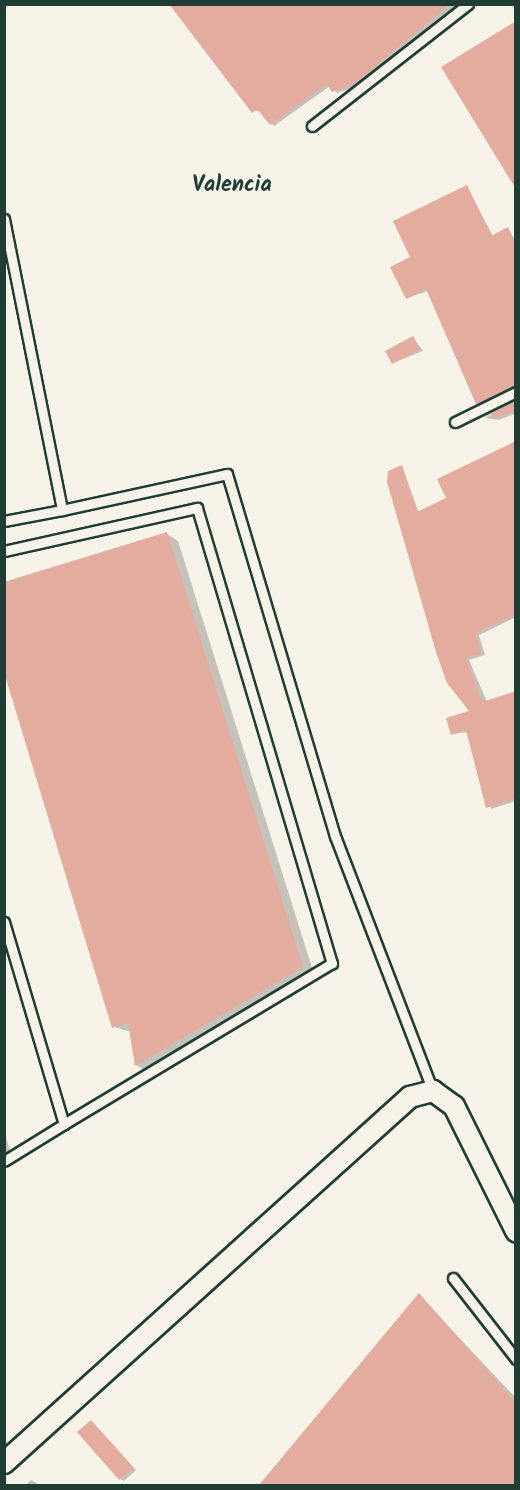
<!DOCTYPE html>
<style>
body{margin:0}
#map{position:relative;width:520px;height:1490px;overflow:hidden;background:#f7f3e8;font-family:Kalam,sans-serif}
div>[style]{position:absolute}
.shadow>*{inset:0;background:#0003}
.building>*{inset:0;background:#e4ac9e}
.roads{filter:drop-shadow(2px 0 #1f3d34) drop-shadow(-2px 0 #1f3d34) drop-shadow(0 2px #1f3d34) drop-shadow(0 -2px #1f3d34)}
.lane>*{height:9px;margin:-4.5px;padding:0 4.5px;transform-origin:4.5px;border-radius:4.5px;background:#f7f3e8}
.street>*{height:20px;margin:-10px;padding:0 10px;transform-origin:10px;border-radius:10px;background:#f7f3e8}
span{translate:-50% -50%;white-space:nowrap;text-align:center;line-height:1.15;-webkit-text-stroke:5px #f7f3e8;paint-order:stroke}
.neighbourhood-label{font-size:22px;color:#1f3d34;font-weight:700}
.frame{position:absolute;inset:0;border:6px solid #1f3d34;pointer-events:none}
</style>
<div id="map">
<div class="shadow">
<div style="clip-path:polygon(171px 4px,458px 4px,358px 86px,337px 93px,330px 86px,274px 126px,260px 111px,253px 111px)"></div>
<div style="clip-path:polygon(467px 187px,493px 236px,508px 229px,516px 241px,516px 388px,480px 405px,428px 291px,407px 298px,412px 258px)"></div>
<div style="clip-path:polygon(413px 337px,423px 351px,393px 363px)"></div>
<div style="clip-path:polygon(516px 402px,516px 413px,499px 420px,485px 418px)"></div>
<div style="clip-path:polygon(516px 443px,516px 617px,479px 635px,485px 655px,469px 660px,516px 769px,516px 801px,491px 809px,468px 732px,453px 734px,471px 712px,402px 467px,419px 513px,448px 499px)"></div>
<div style="clip-path:polygon(167px 534px,178px 541px,314px 974px,147px 1072px,136px 1065px,131px 1032px,114px 1027px)"></div>
<div style="clip-path:polygon(4px 1131px,11px 1153px,4px 1157px)"></div>
<div style="clip-path:polygon(419px 1295px,516px 1398px,516px 1486px,260px 1486px)"></div>
<div style="clip-path:polygon(91px 1422px,136px 1470px,124px 1481px,120px 1479px)"></div>
<div style="clip-path:polygon(31px 1480px,38px 1484px,39px 1486px,25px 1486px)"></div>
</div>
<div class="building">
<div style="clip-path:polygon(169px 4px,450px 4px,354px 84px,332px 92px,327px 84px,270px 125px,257px 109px,252px 113px)"></div>
<div style="clip-path:polygon(516px 21px,516px 189px,441px 67px)"></div>
<div style="clip-path:polygon(467px 185px,491px 236px,508px 227px,516px 244px,516px 385px,476px 404px,426px 289px,406px 299px,390px 267px,410px 257px,393px 221px)"></div>
<div style="clip-path:polygon(413px 336px,420px 349px,392px 364px,385px 351px)"></div>
<div style="clip-path:polygon(516px 400px,516px 409px,494px 419px,492px 414px,482px 418px)"></div>
<div style="clip-path:polygon(516px 441px,516px 614px,476px 633px,482px 654px,466px 658px,482px 702px,516px 691px,516px 798px,486px 808px,466px 730px,451px 735px,446px 718px,469px 711px,447px 683px,436px 652px,387px 482px,388px 471px,402px 465px,417px 512px,446px 498px,437px 479px)"></div>
<div style="clip-path:polygon(167px 532px,303px 967px,135px 1066px,128px 1023px,112px 1028px,4px 672px,4px 582px)"></div>
<div style="clip-path:polygon(419px 1293px,516px 1403px,516px 1485px,259px 1485px)"></div>
<div style="clip-path:polygon(91px 1420px,134px 1468px,119px 1480px,77px 1432px)"></div>
</div>
<div class="roads">
<div class="lane">
<div style="left:312px;top:126px;width:198px;rotate:-38deg"></div>
<div style="left:4px;top:219px;width:297px;rotate:78.7deg"></div>
<div style="left:62px;top:510px;width:169px;rotate:-12.3deg"></div>
<div style="left:227px;top:474px;width:378px;rotate:73.4deg"></div>
<div style="left:335px;top:836px;width:273px;rotate:69deg"></div>
<div style="left:455px;top:422px;width:68px;rotate:-26.2deg"></div>
<div style="left:4px;top:521px;width:59px;rotate:-10.7deg"></div>
<div style="left:4px;top:551px;width:198px;rotate:-12.6deg"></div>
<div style="left:197px;top:508px;width:475px;rotate:73.5deg"></div>
<div style="left:332px;top:963px;width:313px;rotate:149deg"></div>
<div style="left:4px;top:922px;width:211px;rotate:73.5deg"></div>
<div style="left:64px;top:1124px;width:70px;rotate:148.3deg"></div>
<div style="left:453px;top:1278px;width:103px;rotate:52.1deg"></div>
</div>
<div class="street">
<div style="left:4px;top:1463px;width:547px;rotate:-42.03deg"></div>
<div style="left:410px;top:1097px;width:24px;rotate:-15deg"></div>
<div style="left:433px;top:1091px;width:26px;rotate:36deg"></div>
<div style="left:454px;top:1106px;width:140px;rotate:63.6deg"></div>
</div>
</div>
<div class="neighbourhood-label">
<span style="left:232px;top:186px">Valencia</span>
</div>
<div class="frame"></div>
</div>
